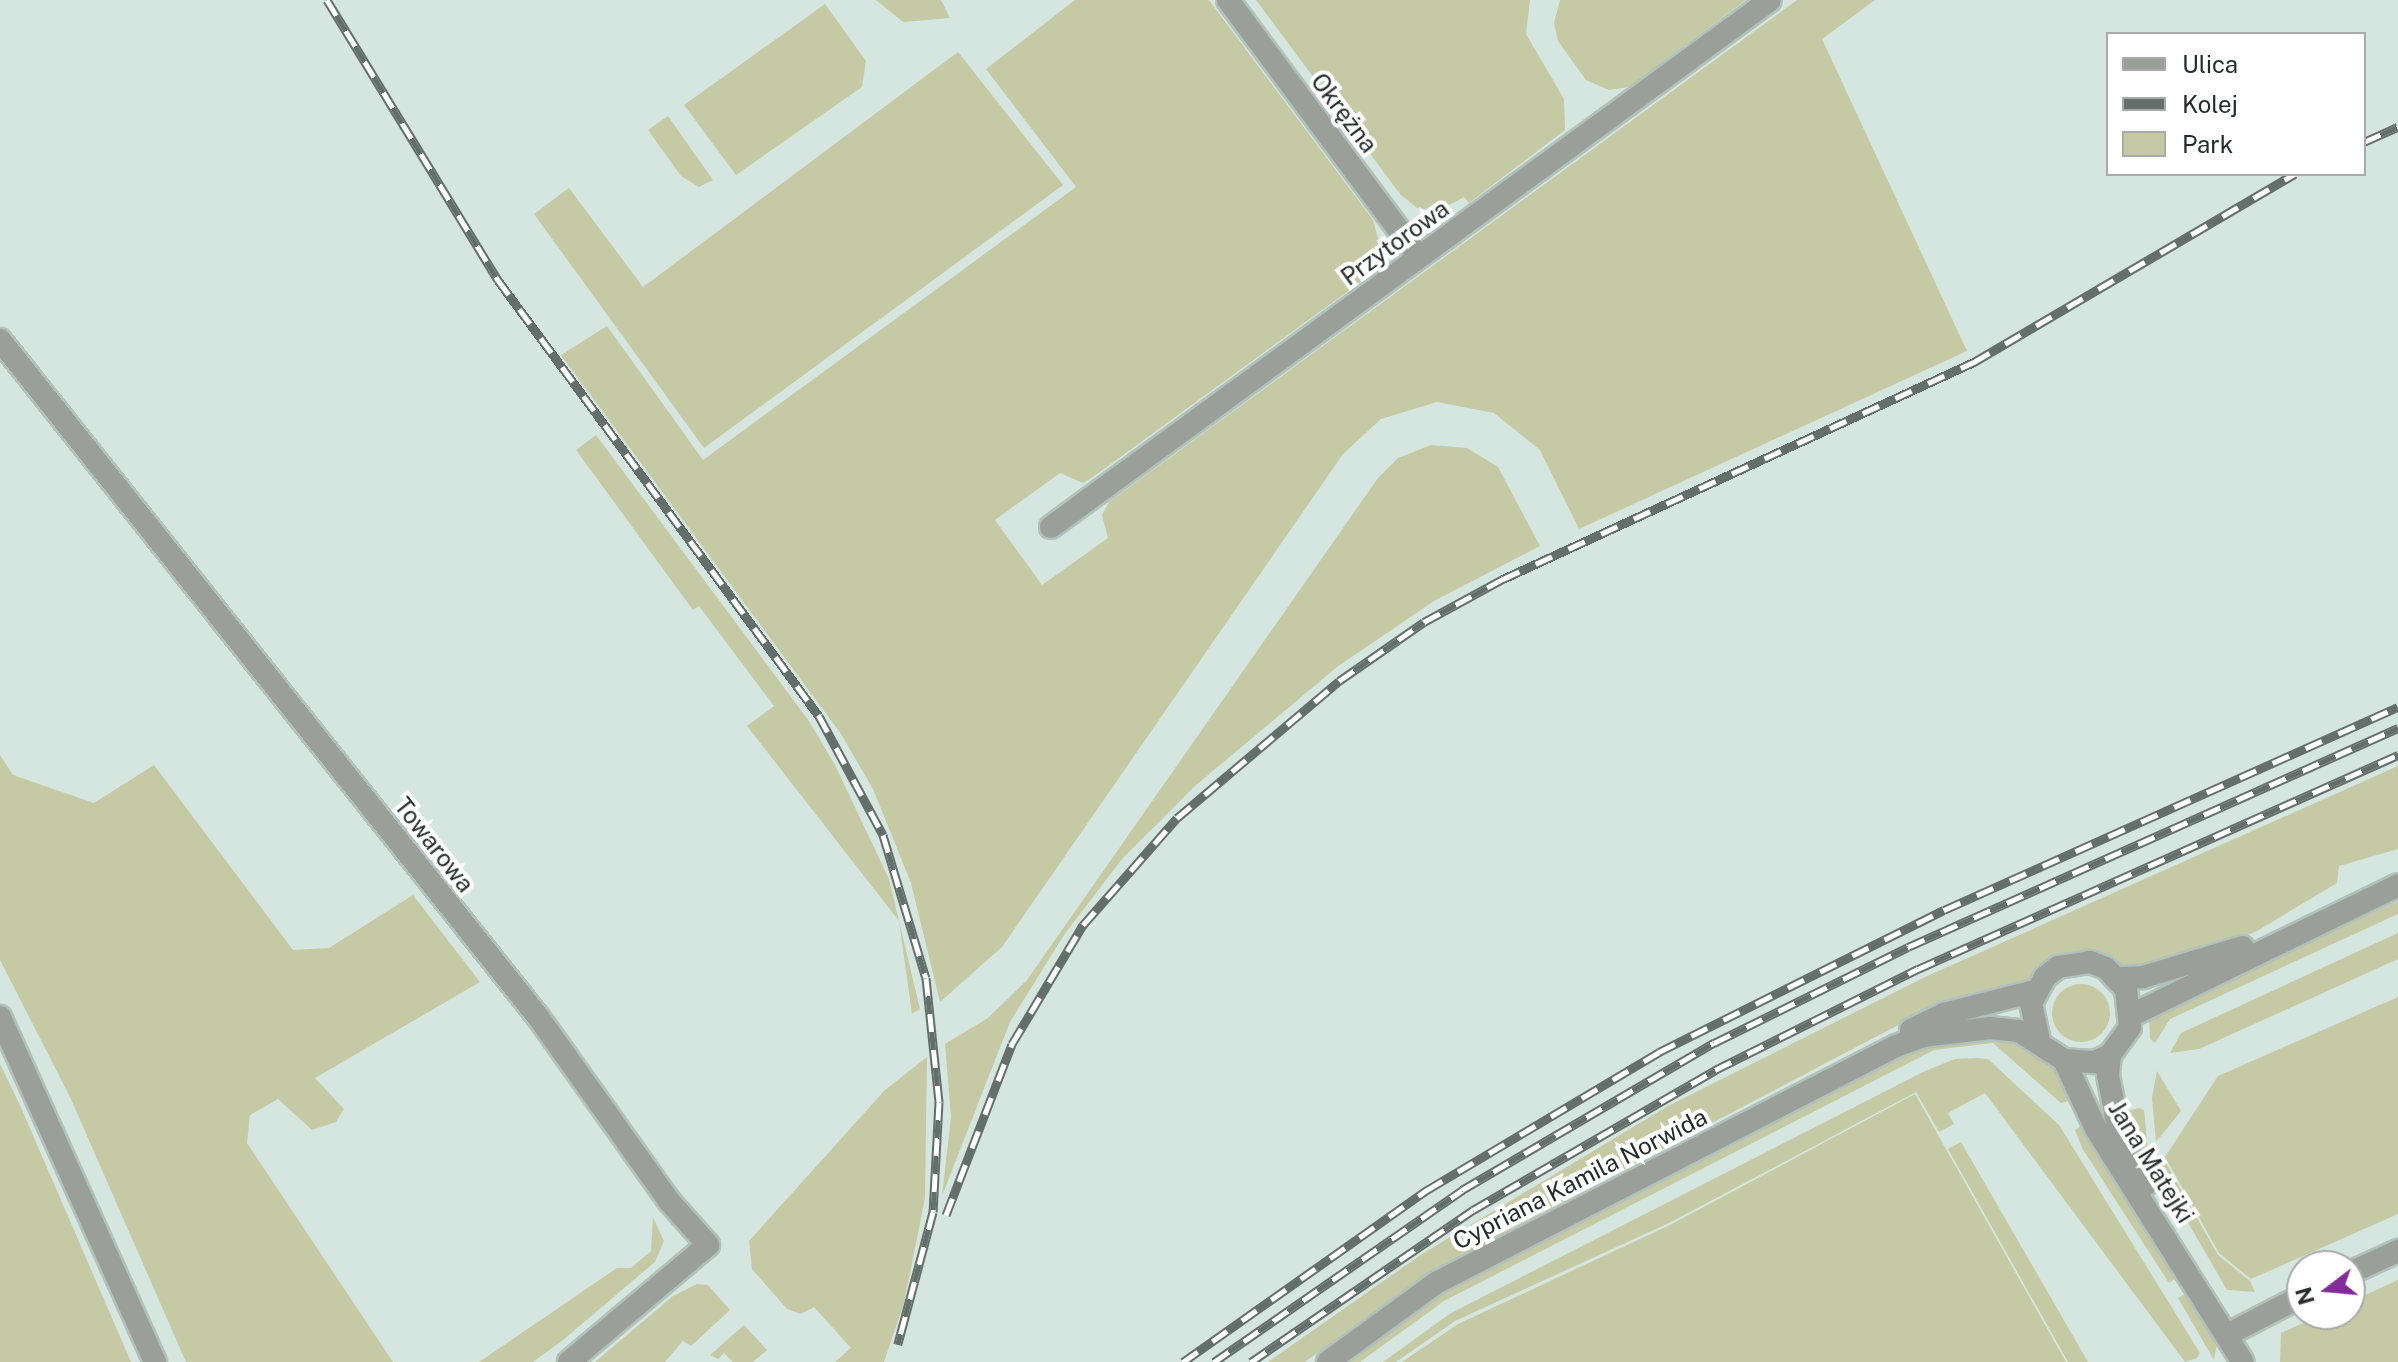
<!DOCTYPE html>
<meta charset="utf-8">
<style>
body{margin:0}
#map{position:relative;width:2398px;height:1362px;overflow:hidden;background:#d4e6df;font-family:"Public Sans",sans-serif}
div>[style]{position:absolute}
.green>*{inset:0;background:#c6caa4}
.round{border-radius:50%}
.roads{filter:drop-shadow(2px 0 #b1c1bb) drop-shadow(-2px 0 #b1c1bb) drop-shadow(0 2px #b1c1bb) drop-shadow(0 -2px #b1c1bb)}
.minor>*{height:22px;margin:-11px;padding:0 11px;transform-origin:11px;border-radius:11px;background:#9b9f9a}
.tertiary>*{height:22px;margin:-11px;padding:0 11px;transform-origin:11px;border-radius:11px;background:#9b9f9a}
.rail>*{height:9px;margin-top:-4.5px;transform-origin:0;background:repeating-linear-gradient(90deg,#fff 0 18px,#646f6c 0 36px);box-sizing:border-box;border-block:2px solid #646f6c}
span{translate:-50% -50%;white-space:nowrap;text-align:center;line-height:1.15;-webkit-text-stroke:8px #fff;paint-order:stroke}
.street-label{font-size:24px;color:#252c2a}
.legend{position:absolute;left:2106px;top:32px;width:260px;height:144px;box-sizing:border-box;background:#fff;border:2px solid #a8abaa;margin:0;padding:10px 14px;list-style:none;font-size:24px;color:#252c2a}
.legend li{display:flex;align-items:center;gap:16px;height:40px}
.legend b{width:40px;border:2px solid #a8abaa}
.north{position:absolute;left:2286px;top:1250px;width:80px;height:80px;box-sizing:border-box;background:#fff;border:2px solid #a8abaa;border-radius:50%;rotate:254deg;font-size:22px;font-weight:700;line-height:32px;text-align:center;color:#252c2a}
.north::after{content:'';display:block;margin:auto;width:28px;height:36px;background:#822b99;clip-path:polygon(50% 0,100% 100%,50% 72%,0 100%)}
</style>
<div id="map">
<div class="green">
<div style="clip-path:polygon(876px 0,941px 0,950px 18px,903px 22px)"></div>
<div style="clip-path:polygon(1075px 0,1209px 0,1373px 220px,1380px 245px,1375px 266px,1362px 281px,1093px 477px,1083px 483px,1060px 473px,995px 520px,1042px 585px,1108px 538px,1102px 515px,1109px 502px,1797px 0,1875px 0,1822px 39px,1967px 351px,1579px 529px,1540px 450px,1494px 413px,1437px 402px,1381px 419px,1343px 454px,1002px 947px,940px 1002px,911px 883px,873px 789px,841px 734px,561px 355px,607px 326px,703px 460px,1076px 187px,986px 69px)"></div>
<div style="clip-path:polygon(1256px 0,1530px 0,1526px 34px,1564px 99px,1565px 130px,1469px 203px,1464px 197px,1438px 211px,1417px 208px,1400px 194px)"></div>
<div style="clip-path:polygon(1560px 0,1746px 0,1629px 87px,1609px 90px,1586px 80px,1558px 41px,1554px 23px)"></div>
<div style="clip-path:polygon(825px 4px,866px 61px,862px 87px,736px 175px,684px 105px)"></div>
<div style="clip-path:polygon(958px 52px,1063px 185px,704px 448px,534px 214px,569px 188px,643px 287px)"></div>
<div style="clip-path:polygon(668px 116px,713px 180px,699px 187px,681px 176px,648px 130px)"></div>
<div style="clip-path:polygon(596px 435px,809px 721px,835px 765px,889px 879px,920px 1009px,912px 1014px,899px 921px,747px 726px,774px 706px,699px 606px,693px 610px,576px 450px)"></div>
<div style="clip-path:polygon(1431px 445px,1467px 448px,1498px 467px,1540px 546px,1434px 601px,1337px 667px,1195px 786px,1122px 859px,1064px 935px,1010px 1022px,942px 1196px,951px 1117px,945px 1044px,988px 1018px,1027px 980px,1378px 478px,1398px 458px)"></div>
<div style="clip-path:polygon(0 755px,13px 775px,94px 803px,154px 765px,293px 950px,329px 948px,413px 895px,480px 982px,315px 1078px,344px 1109px,336px 1122px,312px 1130px,278px 1099px,250px 1115px,247px 1143px,393px 1362px,186px 1362px,70px 1097px,0 960px)"></div>
<div style="clip-path:polygon(2398px 766px,2398px 849px,2339px 866px,2337px 883px,2257px 931px,2220px 947px,2131px 969px,2089px 953px,2057px 957px,2019px 987px,1925px 1011px,1427px 1273px,1305px 1362px,1268px 1362px,1422px 1254px,1668px 1106px,1925px 977px)"></div>
<div style="clip-path:polygon(2398px 901px,2398px 914px,2170px 1019px,2155px 1043px,2150px 1039px,2149px 1018px,2157px 1012px)"></div>
<div style="clip-path:polygon(2398px 933px,2398px 959px,2199px 1049px,2170px 1053px,2181px 1033px)"></div>
<div class="round" style="left:2052px;top:984px;width:58px;height:58px"></div>
<div style="clip-path:polygon(2398px 997px,2398px 1214px,2251px 1279px,2219px 1253px,2165px 1157px,2218px 1076px)"></div>
<div style="clip-path:polygon(2006px 1036px,2030px 1046px,2060px 1073px,2073px 1100px,2061px 1103px,1993px 1043px,1934px 1050px,1444px 1301px,1360px 1362px,1350px 1362px,1442px 1295px,1907px 1055px,1932px 1044px)"></div>
<div style="clip-path:polygon(927px 1057px,925px 1198px,904px 1303px,884px 1362px,835px 1362px,851px 1348px,814px 1307px,801px 1314px,787px 1309px,752px 1269px,749px 1241px,885px 1090px)"></div>
<div style="clip-path:polygon(1976px 1058px,1988px 1059px,2059px 1125px,2200px 1353px,2197px 1358px,2185px 1362px,1985px 1093px,1948px 1113px,1954px 1124px,1939px 1132px,1916px 1092px,1669px 1223px,1455px 1321px,1396px 1362px,1383px 1362px,1451px 1313px,1925px 1071px,1955px 1059px)"></div>
<div style="clip-path:polygon(0 1064px,19px 1103px,131px 1362px,0 1362px)"></div>
<div style="clip-path:polygon(2157px 1071px,2181px 1111px,2156px 1142px,2152px 1098px)"></div>
<div style="clip-path:polygon(1915px 1094px,2066px 1362px,1402px 1362px,1458px 1324px,1670px 1225px)"></div>
<div style="clip-path:polygon(2139px 1108px,2144px 1110px,2150px 1172px,2123px 1112px)"></div>
<div style="clip-path:polygon(2083px 1125px,2178px 1277px,2169px 1283px,2082px 1148px,2075px 1130px)"></div>
<div style="clip-path:polygon(1961px 1142px,2088px 1362px,2068px 1362px,1948px 1149px)"></div>
<div style="clip-path:polygon(2163px 1158px,2218px 1255px,2250px 1281px,2255px 1292px,2227px 1290px,2160px 1174px)"></div>
<div style="clip-path:polygon(653px 1217px,664px 1241px,655px 1262px,563px 1340px,533px 1362px,479px 1362px,617px 1268px,631px 1268px,651px 1251px)"></div>
<div style="clip-path:polygon(2398px 1280px,2398px 1362px,2280px 1362px,2281px 1333px,2323px 1314px,2350px 1314px,2350px 1302px)"></div>
<div style="clip-path:polygon(697px 1284px,708px 1285px,730px 1310px,691px 1346px,683px 1341px,665px 1362px,595px 1362px,673px 1296px)"></div>
<div style="clip-path:polygon(2187px 1293px,2217px 1343px,2214px 1360px,2178px 1298px)"></div>
<div style="clip-path:polygon(744px 1325px,767px 1350px,753px 1362px,733px 1362px,724px 1353px,718px 1359px,710px 1355px)"></div>
</div>
<div class="roads">
<div class="minor">
<div style="left:1228px;top:0;width:320px;rotate:53.4deg"></div>
<div style="left:0;top:340px;width:866px;rotate:51.52deg"></div>
<div style="left:539px;top:1018px;width:224px;rotate:54.6deg"></div>
<div style="left:669px;top:1201px;width:59px;rotate:48.4deg"></div>
<div style="left:708px;top:1245px;width:182px;rotate:139.9deg"></div>
<div style="left:1051px;top:527px;width:891px;rotate:-36.24deg"></div>
<div style="left:2110px;top:1055px;width:20px;rotate:96deg"></div>
<div style="left:2108px;top:1075px;width:48px;rotate:79.2deg"></div>
<div style="left:2117px;top:1122px;width:69px;rotate:65.3deg"></div>
<div style="left:2064px;top:1060px;width:76px;rotate:65.1deg"></div>
<div style="left:2096px;top:1129px;width:275px;rotate:57.8deg"></div>
<div style="left:2350px;top:1273px;width:53px;rotate:-24.6deg"></div>
<div style="left:2227px;top:1335px;width:85px;rotate:-27.5deg"></div>
</div>
<div class="tertiary">
<div style="left:2119px;top:978px;width:24px;rotate:-2deg"></div>
<div style="left:2143px;top:977px;width:104px;rotate:-16.7deg"></div>
<div style="left:2132px;top:1015px;width:296px;rotate:-26deg"></div>
<div style="left:0;top:1017px;width:378px;rotate:65.8deg"></div>
<div style="left:1911px;top:1030px;width:37px;rotate:-26deg"></div>
<div style="left:1944px;top:1014px;width:94px;rotate:-14.2deg"></div>
<div style="left:1328px;top:1362px;width:134px;rotate:-36.2deg"></div>
<div style="left:1436px;top:1283px;width:517px;rotate:-27.26deg"></div>
<div style="left:1896px;top:1046px;width:29px;rotate:-20deg"></div>
<div style="left:1923px;top:1036px;width:67px;rotate:-6.8deg"></div>
<div style="left:1990px;top:1028px;width:29px;rotate:6deg"></div>
<div style="left:2019px;top:1031px;width:54px;rotate:32.8deg"></div>
<div style="left:2064px;top:1060px;width:31px;rotate:4deg"></div>
<div style="left:2095px;top:1062px;width:17px;rotate:-25deg"></div>
<div style="left:2110px;top:1055px;width:34px;rotate:-54deg"></div>
<div style="left:2130px;top:1027px;width:38px;rotate:-96deg"></div>
<div style="left:2126px;top:989px;width:29px;rotate:-134deg"></div>
<div style="left:2106px;top:968px;width:17px;rotate:-159deg"></div>
<div style="left:2090px;top:962px;width:32px;rotate:171deg"></div>
<div style="left:2058px;top:967px;width:16px;rotate:142deg"></div>
<div style="left:2045px;top:977px;width:30px;rotate:118deg"></div>
<div style="left:2031px;top:1003px;width:39px;rotate:78deg"></div>
</div>
</div>
<div class="rail">
<div style="left:327px;top:0;width:328px;rotate:58.6deg"></div>
<div style="left:498px;top:280px;width:541px;rotate:53.64deg"></div>
<div style="left:819px;top:716px;width:135px;rotate:61.7deg"></div>
<div style="left:883px;top:835px;width:149px;rotate:73.3deg"></div>
<div style="left:926px;top:978px;width:125px;rotate:84deg"></div>
<div style="left:939px;top:1102px;width:110px;rotate:93.1deg"></div>
<div style="left:933px;top:1212px;width:137px;rotate:104.9deg"></div>
<div style="left:2364px;top:142px;width:37px;rotate:-24deg"></div>
<div style="left:946px;top:1215px;width:183px;rotate:-68.9deg"></div>
<div style="left:1012px;top:1044px;width:139px;rotate:-59.2deg"></div>
<div style="left:1083px;top:925px;width:142px;rotate:-48.7deg"></div>
<div style="left:1177px;top:818px;width:212px;rotate:-40.2deg"></div>
<div style="left:1339px;top:681px;width:103px;rotate:-34.8deg"></div>
<div style="left:1424px;top:622px;width:90px;rotate:-28.6deg"></div>
<div style="left:1503px;top:579px;width:519px;rotate:-24.74deg"></div>
<div style="left:1974px;top:362px;width:372px;rotate:-30.4deg"></div>
<div style="left:1183px;top:1362px;width:299px;rotate:-35.2deg"></div>
<div style="left:1427px;top:1190px;width:270px;rotate:-30.7deg"></div>
<div style="left:1659px;top:1052px;width:318px;rotate:-26.5deg"></div>
<div style="left:1944px;top:910px;width:497px;rotate:-24.1deg"></div>
<div style="left:1214px;top:1362px;width:302px;rotate:-34.7deg"></div>
<div style="left:1462px;top:1190px;width:292px;rotate:-30.3deg"></div>
<div style="left:1714px;top:1043px;width:216px;rotate:-26.3deg"></div>
<div style="left:1908px;top:947px;width:537px;rotate:-24.08deg"></div>
<div style="left:1251px;top:1362px;width:269px;rotate:-34.4deg"></div>
<div style="left:1473px;top:1210px;width:280px;rotate:-30deg"></div>
<div style="left:1715px;top:1070px;width:227px;rotate:-26.5deg"></div>
<div style="left:1918px;top:969px;width:526px;rotate:-24.03deg"></div>
</div>
<div class="street-label">
<span style="left:1344px;top:113px;rotate:53deg">Okrężna</span>
<span style="left:1395px;top:243px;rotate:-36deg">Przytorowa</span>
<span style="left:434px;top:845px;rotate:52deg">Towarowa</span>
<span style="left:2151px;top:1162px;rotate:58deg">Jana Matejki</span>
<span style="left:1580px;top:1179px;rotate:-27deg">Cypriana Kamila Norwida</span>
</div>
<ul class="legend">
<li><b style="height:10px;background:#9b9f9a"></b>Ulica</li>
<li><b style="height:10px;background:#646f6c"></b>Kolej</li>
<li><b style="height:22px;background:#c6caa4"></b>Park</li>
</ul>
<div class="north">N</div>
</div>
